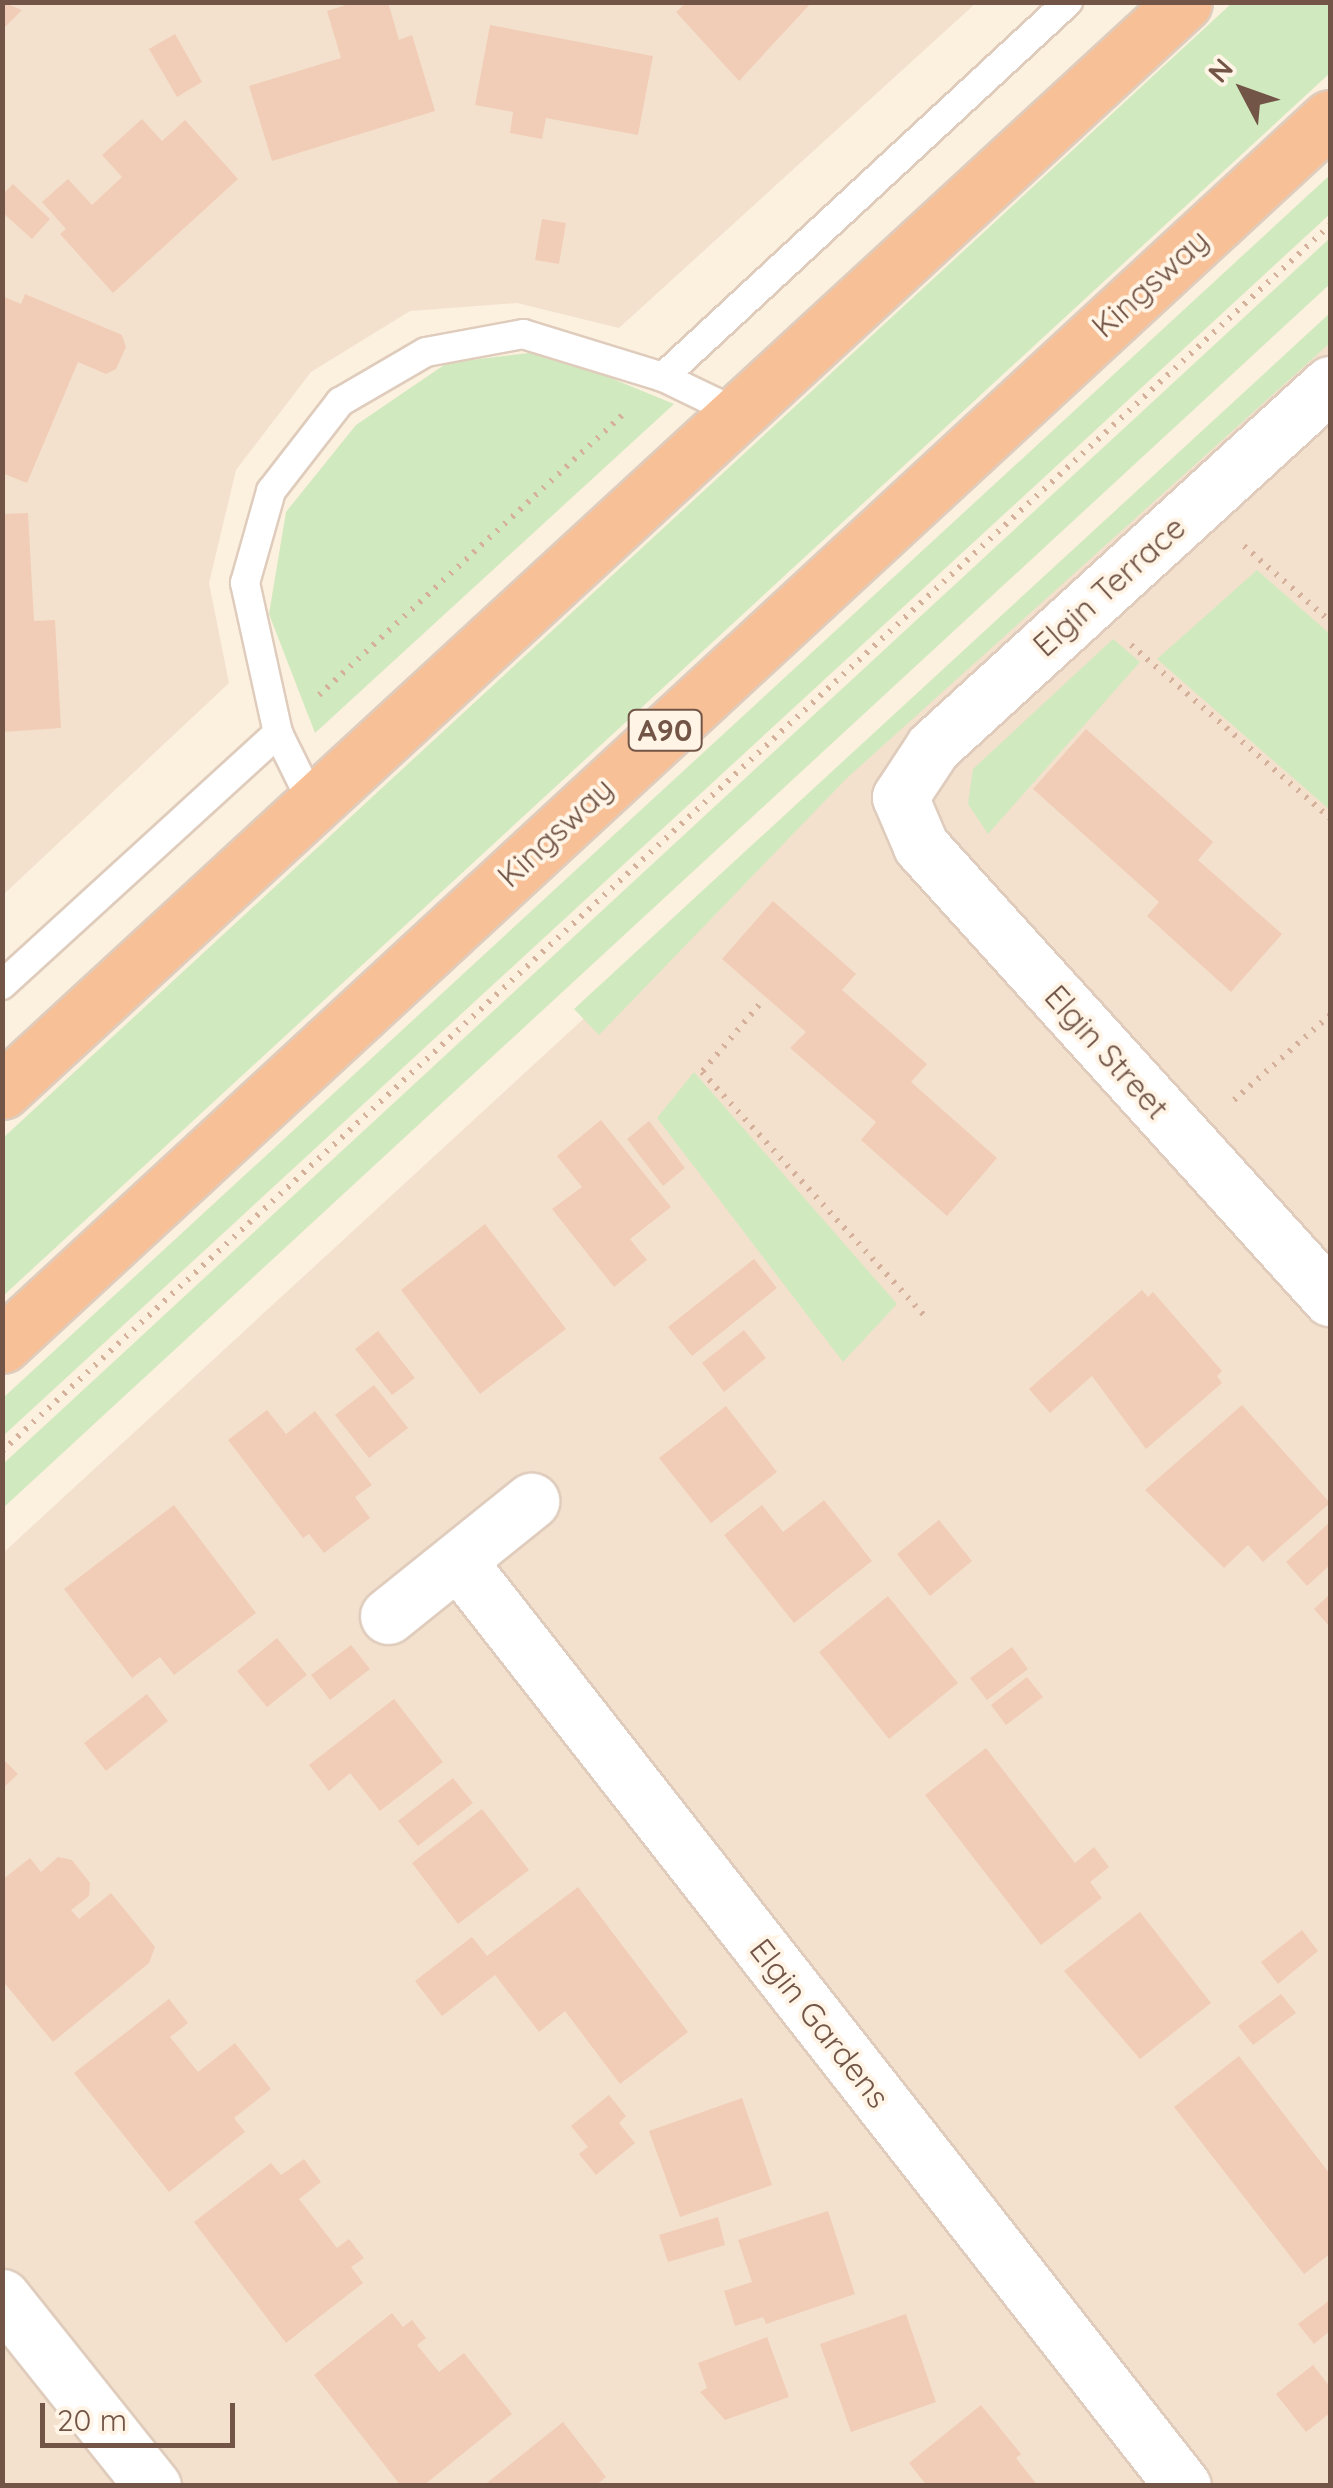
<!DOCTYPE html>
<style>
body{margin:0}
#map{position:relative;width:1333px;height:2488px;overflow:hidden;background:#fcf0df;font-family:Quicksand,sans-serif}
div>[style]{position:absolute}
.residential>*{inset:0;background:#f3e1ce}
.green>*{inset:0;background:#d1e9bf}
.building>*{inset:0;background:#f1cdb7}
.path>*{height:6px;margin-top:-3px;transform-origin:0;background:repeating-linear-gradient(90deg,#d5b09b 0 2.5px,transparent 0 10.5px)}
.roads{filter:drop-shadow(2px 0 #dfccbc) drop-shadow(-2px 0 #dfccbc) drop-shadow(0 2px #dfccbc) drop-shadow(0 -2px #dfccbc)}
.service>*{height:28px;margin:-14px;padding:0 14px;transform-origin:14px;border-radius:14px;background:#fff}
.minor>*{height:55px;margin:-27.5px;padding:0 27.5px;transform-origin:27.5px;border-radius:27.5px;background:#fff}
.trunk>*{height:55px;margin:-27.5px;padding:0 27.5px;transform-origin:27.5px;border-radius:27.5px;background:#f8c096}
span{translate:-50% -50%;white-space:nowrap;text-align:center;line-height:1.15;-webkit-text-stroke:8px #fff4e5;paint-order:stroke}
.shield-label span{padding:2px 8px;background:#fff4e5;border:2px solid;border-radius:8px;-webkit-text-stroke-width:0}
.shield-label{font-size:30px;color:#725547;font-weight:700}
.street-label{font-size:32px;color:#725547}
.frame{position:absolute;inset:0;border:5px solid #725547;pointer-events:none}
.north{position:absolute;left:1193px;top:40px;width:100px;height:100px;-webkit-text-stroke:8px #fff4e5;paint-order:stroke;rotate:311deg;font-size:28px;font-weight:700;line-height:40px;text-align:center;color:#725547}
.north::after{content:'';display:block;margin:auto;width:35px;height:45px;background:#725547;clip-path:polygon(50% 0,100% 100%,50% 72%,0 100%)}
.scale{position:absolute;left:40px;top:2403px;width:195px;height:45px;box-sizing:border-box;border:5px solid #725547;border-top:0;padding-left:12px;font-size:30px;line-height:35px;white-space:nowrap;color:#725547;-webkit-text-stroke:8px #fff4e5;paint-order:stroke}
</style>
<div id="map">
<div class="residential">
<div style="clip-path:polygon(3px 3px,976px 3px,619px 328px,517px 303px,410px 311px,311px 372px,236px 470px,209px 583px,229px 683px,3px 895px)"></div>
<div style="clip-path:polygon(1330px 332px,1330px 2485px,3px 2486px,3px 1553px)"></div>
</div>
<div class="green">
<div style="clip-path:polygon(1232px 3px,1330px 3px,1330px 73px,3px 1296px,3px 1138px)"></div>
<div style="clip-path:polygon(1330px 175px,1330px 214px,3px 1436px,3px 1398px)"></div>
<div style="clip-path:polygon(1330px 238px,1330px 284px,3px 1508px,3px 1464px)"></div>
<div style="clip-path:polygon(1330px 313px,1330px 343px,847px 778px,599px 1035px,574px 1009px)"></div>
<div style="clip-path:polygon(545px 351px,674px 404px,315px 733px,269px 614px,286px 512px,356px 425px,447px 363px)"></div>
<div style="clip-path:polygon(1257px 570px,1330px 634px,1330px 810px,1157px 659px)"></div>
<div style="clip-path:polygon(1113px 639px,1140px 662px,988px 834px,968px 804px,973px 769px)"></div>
<div style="clip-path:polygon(694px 1072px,897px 1304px,843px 1362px,657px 1118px)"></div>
</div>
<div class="building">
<div style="clip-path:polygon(2px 2px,22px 10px,2px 30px)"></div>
<div style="clip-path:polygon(355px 2px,388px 2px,399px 40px,412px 35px,435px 111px,272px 161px,249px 86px,341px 58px,327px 11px)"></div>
<div style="clip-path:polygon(687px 2px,812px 2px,739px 81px,676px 12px)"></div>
<div style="clip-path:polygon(490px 25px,653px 56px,638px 135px,546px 118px,542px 139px,510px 133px,513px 112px,475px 105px)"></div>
<div style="clip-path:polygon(175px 34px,202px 82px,177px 97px,149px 49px)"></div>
<div style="clip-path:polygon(142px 119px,162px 141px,185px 120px,238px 179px,113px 293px,60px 234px,66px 229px,42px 202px,68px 179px,92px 205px,122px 177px,102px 155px)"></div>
<div style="clip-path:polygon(13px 184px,50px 219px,32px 239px,2px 212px,2px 195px)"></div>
<div style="clip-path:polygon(542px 219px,566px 223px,559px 264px,535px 260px)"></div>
<div style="clip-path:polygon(25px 294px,122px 335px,126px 347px,116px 369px,106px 374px,78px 362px,27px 483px,2px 473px,2px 296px,21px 304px)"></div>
<div style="clip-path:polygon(28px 513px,34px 621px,55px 620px,61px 728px,2px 732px,2px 514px)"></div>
<div style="clip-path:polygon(1086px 729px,1213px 842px,1198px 860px,1282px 934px,1231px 992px,1147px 916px,1159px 902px,1033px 789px)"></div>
<div style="clip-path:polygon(773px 901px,856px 974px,842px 990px,927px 1064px,911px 1082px,997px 1158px,947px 1216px,861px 1140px,876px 1122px,790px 1048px,806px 1032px,722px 959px)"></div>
<div style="clip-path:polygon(601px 1120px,671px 1207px,630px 1239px,647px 1260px,614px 1287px,552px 1209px,582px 1187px,557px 1156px)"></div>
<div style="clip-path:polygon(649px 1121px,685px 1168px,663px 1186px,627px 1139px)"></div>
<div style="clip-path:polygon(485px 1224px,566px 1329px,480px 1394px,401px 1290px)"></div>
<div style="clip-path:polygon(754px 1259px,777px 1288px,692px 1356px,668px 1327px)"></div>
<div style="clip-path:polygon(1142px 1290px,1148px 1297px,1153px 1292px,1222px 1371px,1217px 1376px,1222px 1383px,1146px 1449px,1092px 1376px,1050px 1413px,1029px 1389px)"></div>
<div style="clip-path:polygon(744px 1330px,766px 1358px,724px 1392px,702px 1363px)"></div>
<div style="clip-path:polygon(378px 1331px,415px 1378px,392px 1395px,355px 1349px)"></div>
<div style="clip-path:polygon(374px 1385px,408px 1428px,369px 1458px,335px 1415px)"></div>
<div style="clip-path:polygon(1242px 1405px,1330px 1503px,1263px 1562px,1248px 1545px,1224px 1568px,1145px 1490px)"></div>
<div style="clip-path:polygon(726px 1406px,777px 1472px,711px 1523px,659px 1458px)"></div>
<div style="clip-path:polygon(267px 1410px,286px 1434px,315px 1411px,372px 1485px,355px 1497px,370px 1518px,324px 1553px,309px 1534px,303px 1538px,228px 1440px)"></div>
<div style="clip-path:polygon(824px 1500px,872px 1561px,794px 1623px,724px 1535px,762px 1505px,783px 1532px)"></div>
<div style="clip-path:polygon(174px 1505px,256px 1613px,174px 1675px,160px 1657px,132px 1678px,64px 1589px)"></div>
<div style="clip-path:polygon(939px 1520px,972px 1561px,930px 1596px,897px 1554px)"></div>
<div style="clip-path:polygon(1330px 1522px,1330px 1565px,1307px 1586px,1286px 1562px)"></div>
<div style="clip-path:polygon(1330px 1594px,1330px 1627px,1314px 1609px)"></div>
<div style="clip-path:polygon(888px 1596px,958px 1683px,889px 1739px,819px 1652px)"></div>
<div style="clip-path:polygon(277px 1638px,307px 1675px,267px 1707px,237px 1671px)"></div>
<div style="clip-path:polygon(351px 1645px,370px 1669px,330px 1700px,311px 1675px)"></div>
<div style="clip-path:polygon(1012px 1647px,1028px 1669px,987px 1700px,970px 1678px)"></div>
<div style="clip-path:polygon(1027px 1677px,1043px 1697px,1006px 1725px,991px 1705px)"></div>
<div style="clip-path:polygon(147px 1694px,168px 1721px,106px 1771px,84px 1743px)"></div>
<div style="clip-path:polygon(394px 1699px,443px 1762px,380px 1811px,350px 1773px,329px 1791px,309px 1765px)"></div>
<div style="clip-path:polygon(986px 1748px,1075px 1863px,1094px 1847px,1109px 1867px,1090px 1882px,1102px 1898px,1041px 1945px,925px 1795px)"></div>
<div style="clip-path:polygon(2px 1758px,18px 1774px,2px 1789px)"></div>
<div style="clip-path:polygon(453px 1778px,473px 1803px,418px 1846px,398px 1821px)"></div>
<div style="clip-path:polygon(482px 1809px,529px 1870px,458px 1924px,412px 1863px)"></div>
<div style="clip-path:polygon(58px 1857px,72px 1860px,90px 1883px,89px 1896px,71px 1910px,79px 1919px,111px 1893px,155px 1947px,149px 1963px,53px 2042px,2px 1980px,2px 1880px,30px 1858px,41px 1872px)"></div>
<div style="clip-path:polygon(578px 1887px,688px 2032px,620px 2084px,565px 2011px,539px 2032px,495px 1975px,442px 2016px,415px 1981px,472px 1937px,487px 1956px)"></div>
<div style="clip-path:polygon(1140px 1912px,1211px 2003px,1140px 2059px,1064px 1971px)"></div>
<div style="clip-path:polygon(1302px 1930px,1318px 1951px,1278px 1984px,1261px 1962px)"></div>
<div style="clip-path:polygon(1281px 1994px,1296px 2013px,1253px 2045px,1238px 2026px)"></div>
<div style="clip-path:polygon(169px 1999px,188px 2023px,170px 2037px,198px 2072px,235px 2043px,271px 2089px,234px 2118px,245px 2132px,169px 2192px,74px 2073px)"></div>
<div style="clip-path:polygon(1239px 2056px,1330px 2174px,1330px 2254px,1304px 2274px,1174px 2107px)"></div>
<div style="clip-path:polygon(609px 2095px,626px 2116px,619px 2123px,635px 2143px,596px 2175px,579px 2154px,588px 2147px,571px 2126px)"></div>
<div style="clip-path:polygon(742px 2098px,772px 2185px,680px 2217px,649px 2131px)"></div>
<div style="clip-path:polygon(304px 2159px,321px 2182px,299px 2199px,337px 2248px,349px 2239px,364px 2258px,351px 2267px,363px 2283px,286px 2343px,194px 2222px,271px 2163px,281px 2175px)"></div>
<div style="clip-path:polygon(828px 2211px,855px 2294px,766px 2324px,763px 2317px,735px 2326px,724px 2291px,752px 2282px,738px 2240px)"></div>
<div style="clip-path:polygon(718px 2217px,725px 2245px,668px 2262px,659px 2235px)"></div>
<div style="clip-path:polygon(1330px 2300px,1330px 2331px,1314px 2344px,1298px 2324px)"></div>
<div style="clip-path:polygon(392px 2313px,403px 2327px,412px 2320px,426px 2338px,417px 2345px,439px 2372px,464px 2353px,512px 2414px,423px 2486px,401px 2486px,314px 2375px)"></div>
<div style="clip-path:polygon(906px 2314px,936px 2402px,851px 2432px,820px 2344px)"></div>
<div style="clip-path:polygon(767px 2337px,789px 2397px,725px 2420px,700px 2392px,707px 2388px,698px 2363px)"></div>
<div style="clip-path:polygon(1313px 2365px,1330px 2387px,1330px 2413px,1306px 2432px,1276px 2394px)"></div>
<div style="clip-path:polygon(981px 2405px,1021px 2454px,1016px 2458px,1038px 2486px,927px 2486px,909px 2463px)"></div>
<div style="clip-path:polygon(563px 2422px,606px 2477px,595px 2486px,483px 2486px)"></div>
</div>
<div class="path">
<div style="left:1244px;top:546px;width:114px;rotate:41.1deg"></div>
<div style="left:1131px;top:645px;width:264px;rotate:41deg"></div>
<div style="left:319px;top:695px;width:413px;rotate:-42.7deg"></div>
<div style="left:759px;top:1005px;width:88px;rotate:130.4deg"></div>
<div style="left:702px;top:1072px;width:329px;rotate:47.6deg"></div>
<div style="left:1234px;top:1100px;width:128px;rotate:-41.5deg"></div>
<div style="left:2px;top:1451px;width:1807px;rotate:-42.71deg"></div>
</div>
<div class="roads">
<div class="service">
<div style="left:663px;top:377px;width:552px;rotate:-42.8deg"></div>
<div style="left:314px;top:806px;width:81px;rotate:-116.3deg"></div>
<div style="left:278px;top:733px;width:154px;rotate:-102.4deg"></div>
<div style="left:245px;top:583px;width:96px;rotate:-74.2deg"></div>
<div style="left:271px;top:491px;width:113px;rotate:-52.2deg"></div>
<div style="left:340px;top:402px;width:99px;rotate:-30.2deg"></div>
<div style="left:426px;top:352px;width:99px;rotate:-10.5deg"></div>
<div style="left:523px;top:334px;width:146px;rotate:17.1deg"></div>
<div style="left:663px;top:377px;width:85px;rotate:25.7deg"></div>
<div style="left:2px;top:985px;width:374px;rotate:-42.4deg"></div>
</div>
<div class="minor">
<div style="left:1330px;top:384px;width:538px;rotate:137.56deg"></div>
<div style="left:933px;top:747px;width:60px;rotate:123.4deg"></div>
<div style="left:900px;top:797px;width:53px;rotate:66.8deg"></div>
<div style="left:921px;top:846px;width:610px;rotate:47.86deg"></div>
<div style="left:458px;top:1561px;width:1175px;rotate:51.91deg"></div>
<div style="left:388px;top:1616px;width:184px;rotate:-38.8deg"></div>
<div style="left:2px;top:2297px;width:242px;rotate:51.4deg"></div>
</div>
<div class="trunk">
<div style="left:2px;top:1091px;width:1607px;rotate:-42.65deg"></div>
<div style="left:2px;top:1345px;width:1808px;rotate:-42.74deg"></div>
</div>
</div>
<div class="shield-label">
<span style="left:665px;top:730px">A90</span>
</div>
<div class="street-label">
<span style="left:1150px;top:283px;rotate:-42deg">Kingsway</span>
<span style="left:1109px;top:586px;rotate:-42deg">Elgin Terrace</span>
<span style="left:555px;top:832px;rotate:-43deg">Kingsway</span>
<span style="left:1107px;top:1052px;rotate:48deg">Elgin Street</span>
<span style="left:820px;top:2023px;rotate:52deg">Elgin Gardens</span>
</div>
<div class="frame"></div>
<div class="north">N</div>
<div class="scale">20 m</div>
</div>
